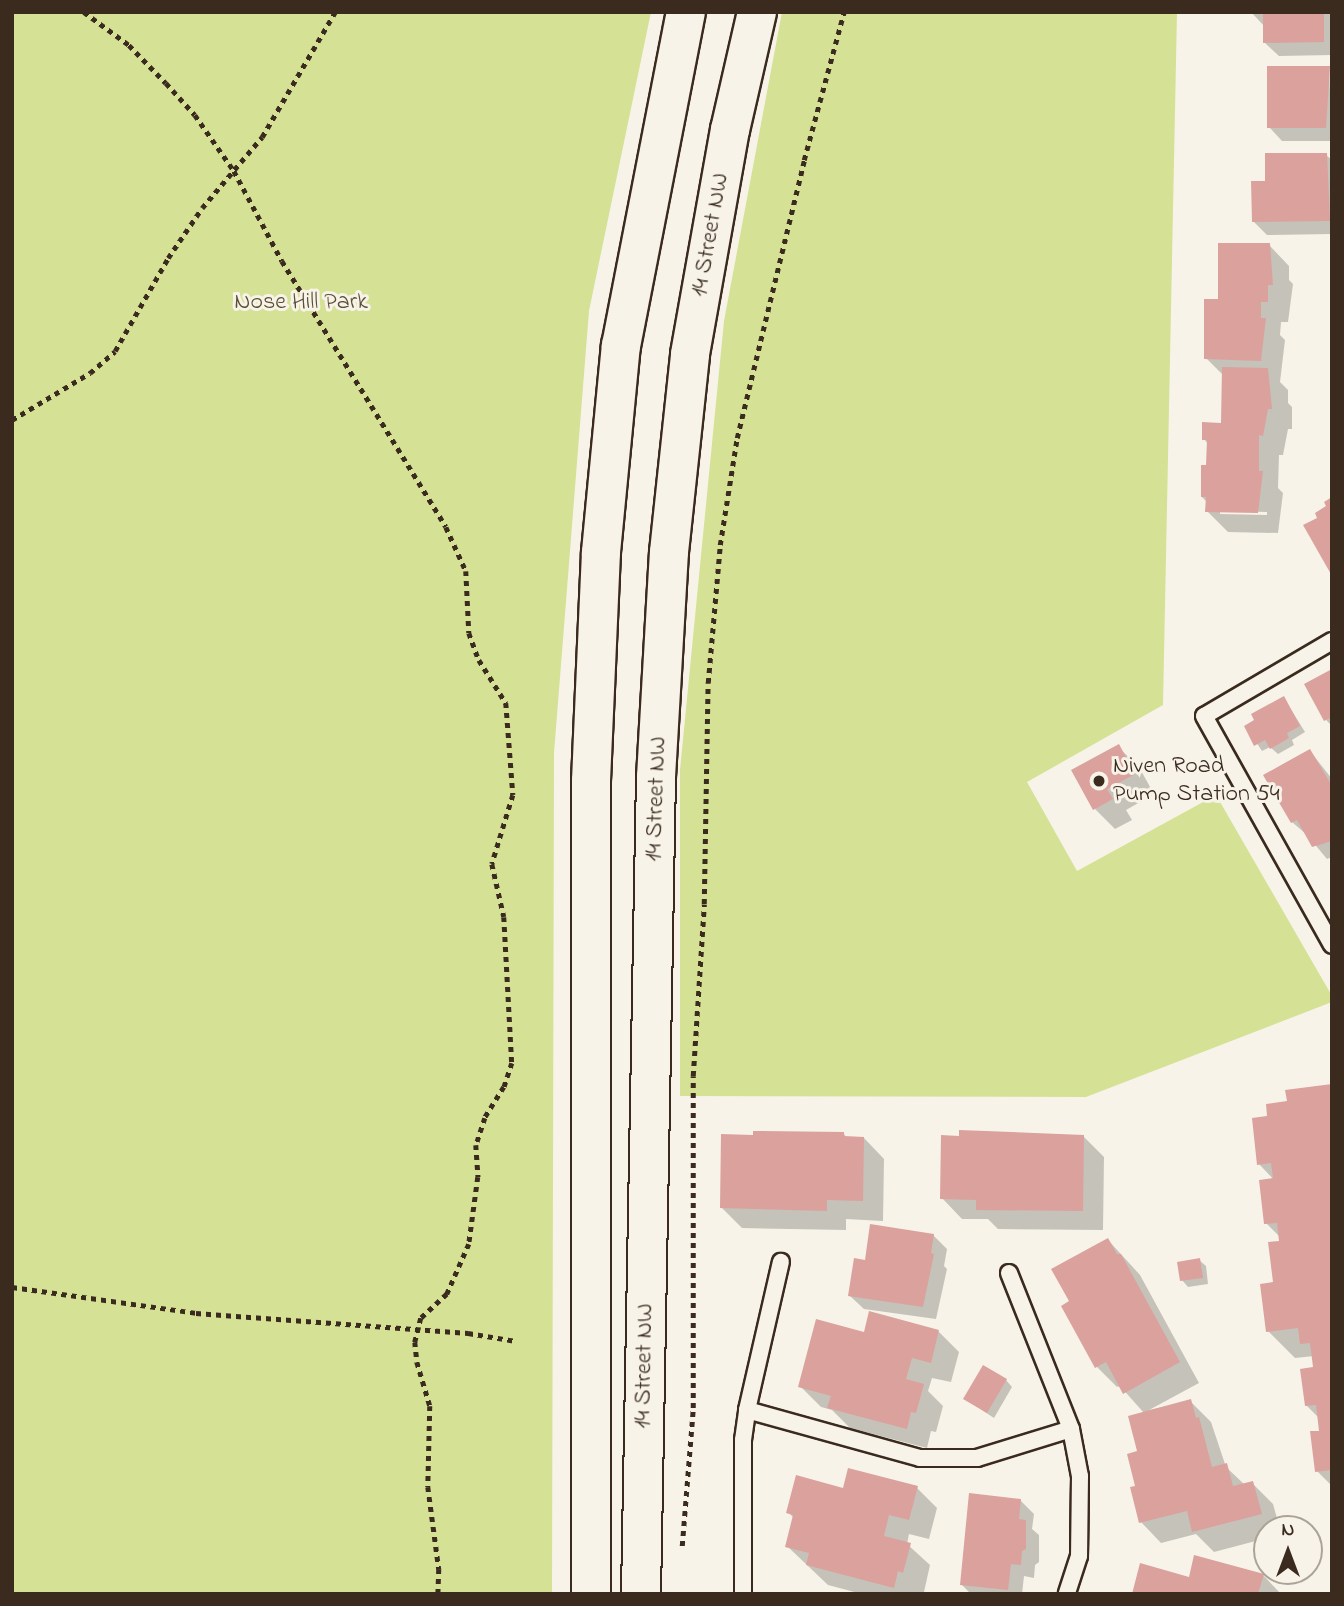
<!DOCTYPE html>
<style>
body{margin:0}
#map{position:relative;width:1344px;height:1606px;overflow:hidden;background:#f7f3e8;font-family:"Indie Flower",sans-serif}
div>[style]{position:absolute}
.green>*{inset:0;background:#d5e194}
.shadow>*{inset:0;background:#0003}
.building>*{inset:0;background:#dba19d}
.path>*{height:4.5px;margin-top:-2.25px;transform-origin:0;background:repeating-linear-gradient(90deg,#3b2a1e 0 5px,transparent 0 10px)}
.roads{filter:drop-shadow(2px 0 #3b2a1e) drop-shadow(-2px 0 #3b2a1e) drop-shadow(0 2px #3b2a1e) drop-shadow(0 -2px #3b2a1e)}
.lane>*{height:16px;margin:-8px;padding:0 8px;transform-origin:8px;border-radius:8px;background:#f7f3e8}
.secondary>*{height:38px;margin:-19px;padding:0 19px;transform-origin:19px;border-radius:19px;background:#f7f3e8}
.dots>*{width:19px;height:19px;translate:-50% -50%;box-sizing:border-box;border:4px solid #f7f3e8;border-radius:50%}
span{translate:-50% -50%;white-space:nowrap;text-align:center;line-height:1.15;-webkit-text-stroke:6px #f7f3e8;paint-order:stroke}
.street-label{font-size:24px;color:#3b2a1e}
.park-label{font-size:24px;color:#5a4f36}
.poi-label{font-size:24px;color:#3b2a1e}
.left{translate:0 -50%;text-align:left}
.frame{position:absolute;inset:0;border:14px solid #3b2a1e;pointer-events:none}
.north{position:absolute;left:1253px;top:1515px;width:70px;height:70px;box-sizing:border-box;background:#f7f3e8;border:2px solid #aca397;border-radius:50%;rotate:0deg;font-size:19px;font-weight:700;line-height:28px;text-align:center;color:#3b2a1e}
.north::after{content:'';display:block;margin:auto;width:24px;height:32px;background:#3b2a1e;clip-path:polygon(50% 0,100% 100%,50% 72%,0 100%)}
</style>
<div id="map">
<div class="green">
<div style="clip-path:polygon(12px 12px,651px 12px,589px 311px,554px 753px,552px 1594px,12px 1594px)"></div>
<div style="clip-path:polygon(782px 12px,1177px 12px,1163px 705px,1027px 782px,1077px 871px,1216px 795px,1332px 996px,1332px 1002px,1086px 1097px,680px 1096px,680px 770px,724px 321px)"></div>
</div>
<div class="shadow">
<div style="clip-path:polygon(1251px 12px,1332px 12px,1332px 55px,1279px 56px,1265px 43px,1265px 27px)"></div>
<div style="clip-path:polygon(1329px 68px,1332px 141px,1282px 141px,1269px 127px)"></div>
<div style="clip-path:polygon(1326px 155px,1332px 160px,1332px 234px,1267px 235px,1253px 221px,1267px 183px)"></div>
<div style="clip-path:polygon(evenodd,1269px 245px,1289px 266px,1289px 280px,1293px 284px,1288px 322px,1281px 322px,1280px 335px,1285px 340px,1280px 382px,1288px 390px,1288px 403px,1292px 407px,1292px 429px,1288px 429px,1283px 455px,1279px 455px,1278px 488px,1283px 493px,1278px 533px,1228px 532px,1207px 511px,1207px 502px,1202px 497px,1208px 467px,1208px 444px,1204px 439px,1223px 424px,1224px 376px,1206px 358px,1220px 301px,1269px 245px,1220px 511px,1267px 512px,1267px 515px,1220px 514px,1220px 511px)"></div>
<div style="clip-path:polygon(1332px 671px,1332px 726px,1326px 720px)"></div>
<div style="clip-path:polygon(1284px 698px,1305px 732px,1292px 740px,1294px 745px,1278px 754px,1270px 747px,1262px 751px,1246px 727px)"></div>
<div style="clip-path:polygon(1118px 747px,1139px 767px,1154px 794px,1126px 810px,1132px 820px,1115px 829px,1095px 809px)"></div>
<div style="clip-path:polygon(1310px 751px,1332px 779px,1332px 857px,1327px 859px,1307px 835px,1292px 822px)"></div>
<div style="clip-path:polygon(1332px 1086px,1332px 1486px,1317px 1471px,1320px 1419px,1306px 1405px,1315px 1369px,1314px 1356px,1295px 1358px,1268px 1331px,1281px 1243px,1280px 1237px,1266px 1223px,1274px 1180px,1259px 1164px,1269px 1118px,1289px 1102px)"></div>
<div style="clip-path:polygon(844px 1134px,847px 1138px,864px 1138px,884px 1159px,883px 1221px,846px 1219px,846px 1230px,742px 1228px,722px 1208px,755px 1137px)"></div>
<div style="clip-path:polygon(1083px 1136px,1104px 1157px,1103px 1230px,998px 1229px,988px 1219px,962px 1219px,942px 1198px)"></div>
<div style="clip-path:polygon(933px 1235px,947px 1249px,944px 1266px,947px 1269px,936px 1319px,864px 1309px,850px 1296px,866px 1262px)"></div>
<div style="clip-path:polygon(1108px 1240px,1140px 1275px,1199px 1383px,1149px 1410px,1190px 1401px,1211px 1422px,1226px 1467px,1245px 1485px,1252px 1483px,1273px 1504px,1280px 1529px,1267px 1529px,1267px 1538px,1214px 1552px,1196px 1534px,1161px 1543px,1141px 1522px,1139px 1452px,1144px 1413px,1120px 1386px,1117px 1387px,1097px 1367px,1063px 1306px,1071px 1302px)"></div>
<div style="clip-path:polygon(1199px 1260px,1206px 1266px,1208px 1284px,1188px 1287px,1182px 1280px)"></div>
<div style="clip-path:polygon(939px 1332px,959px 1352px,951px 1382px,932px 1378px,928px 1391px,943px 1406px,936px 1432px,931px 1431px,927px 1448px,850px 1428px,832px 1410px,821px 1407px,800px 1386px,865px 1334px)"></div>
<div style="clip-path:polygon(1006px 1380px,1012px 1387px,994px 1418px,965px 1399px)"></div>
<div style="clip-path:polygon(917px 1488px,937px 1508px,929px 1539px,909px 1534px,907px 1544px,930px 1565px,924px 1592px,862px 1594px,828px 1585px,787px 1546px,794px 1518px,788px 1512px,844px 1490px)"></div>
<div style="clip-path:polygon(1020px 1500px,1034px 1514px,1032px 1529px,1039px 1535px,1039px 1562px,1035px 1565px,1034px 1578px,1024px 1576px,1022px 1594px,971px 1594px,962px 1585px)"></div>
<div style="clip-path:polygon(1263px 1575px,1281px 1594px,1134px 1594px,1190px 1579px)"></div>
</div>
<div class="building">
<div style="clip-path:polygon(1263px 12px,1324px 12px,1324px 42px,1263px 43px)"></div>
<div style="clip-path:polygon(1267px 66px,1330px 66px,1326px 128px,1267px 128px)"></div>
<div style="clip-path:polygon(1265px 153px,1327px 153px,1330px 221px,1252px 222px,1251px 181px,1265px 181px)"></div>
<div style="clip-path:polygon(1218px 243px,1270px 243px,1273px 285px,1268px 285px,1268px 302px,1261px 302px,1261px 318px,1266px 318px,1261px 361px,1204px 359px,1204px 299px,1218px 299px)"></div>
<div style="clip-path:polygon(1222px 367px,1268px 368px,1272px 409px,1268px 409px,1263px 436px,1259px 435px,1259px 471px,1263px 471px,1258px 513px,1205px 512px,1206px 497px,1201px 497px,1201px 465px,1206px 465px,1207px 440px,1202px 440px,1202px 422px,1221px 423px)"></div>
<div style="clip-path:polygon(1332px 497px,1332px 576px,1303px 525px,1317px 518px,1315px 513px,1326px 506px,1324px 502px)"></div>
<div style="clip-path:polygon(1332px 669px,1332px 717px,1324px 721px,1304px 684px)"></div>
<div style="clip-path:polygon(1284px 696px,1300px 726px,1287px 733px,1289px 738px,1270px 749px,1265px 740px,1254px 746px,1244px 726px,1254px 720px,1251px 714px)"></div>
<div style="clip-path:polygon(1119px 744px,1135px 774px,1107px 789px,1113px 799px,1093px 810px,1071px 770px)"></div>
<div style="clip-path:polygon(1310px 749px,1332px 786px,1332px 841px,1312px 847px,1297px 820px,1291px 823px,1263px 775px)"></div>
<div style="clip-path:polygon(1332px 1084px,1332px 1470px,1315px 1472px,1310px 1431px,1319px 1431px,1316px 1405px,1305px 1406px,1300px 1369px,1313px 1367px,1310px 1343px,1300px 1344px,1298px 1328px,1266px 1332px,1260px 1284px,1273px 1282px,1268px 1242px,1279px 1241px,1277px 1223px,1264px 1224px,1259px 1180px,1273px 1178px,1271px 1163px,1257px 1165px,1252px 1118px,1267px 1116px,1266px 1104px,1287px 1101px,1285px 1090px)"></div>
<div style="clip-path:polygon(959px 1130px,1084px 1135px,1083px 1211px,976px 1210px,976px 1200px,940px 1199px,941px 1135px,959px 1136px)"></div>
<div style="clip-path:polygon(753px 1131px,844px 1132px,844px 1136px,864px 1137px,863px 1201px,827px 1200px,827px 1211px,720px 1208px,721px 1134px,753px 1135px)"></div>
<div style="clip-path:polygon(870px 1224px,934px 1234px,931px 1253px,934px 1254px,923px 1307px,848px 1296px,854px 1258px,865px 1260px)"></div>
<div style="clip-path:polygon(1108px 1238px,1117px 1254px,1121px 1254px,1180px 1362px,1123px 1394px,1106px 1362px,1095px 1368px,1061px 1306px,1069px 1301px,1051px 1269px)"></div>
<div style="clip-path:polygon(1200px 1258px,1203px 1278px,1180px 1281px,1177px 1262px)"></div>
<div style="clip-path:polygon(869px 1311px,939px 1330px,931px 1363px,912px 1358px,906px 1379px,924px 1384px,916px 1413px,911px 1412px,907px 1429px,827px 1408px,831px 1396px,798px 1387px,816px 1319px,864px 1332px)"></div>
<div style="clip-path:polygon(983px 1365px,1007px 1379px,987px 1413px,963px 1399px)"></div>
<div style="clip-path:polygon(1191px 1399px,1196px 1418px,1199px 1417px,1212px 1467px,1227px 1463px,1233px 1486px,1253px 1481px,1262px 1514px,1192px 1532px,1187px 1511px,1139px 1523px,1130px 1487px,1135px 1486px,1127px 1454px,1137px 1451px,1128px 1416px)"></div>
<div style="clip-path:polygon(848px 1468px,918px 1486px,909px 1520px,889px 1515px,884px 1536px,911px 1543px,903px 1573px,898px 1571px,894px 1588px,806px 1565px,809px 1553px,785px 1547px,793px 1515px,786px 1513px,796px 1475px,843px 1488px)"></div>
<div style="clip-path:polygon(969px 1493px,1021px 1499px,1019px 1519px,1026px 1520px,1026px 1549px,1022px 1551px,1021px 1565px,1011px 1564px,1008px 1590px,960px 1585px)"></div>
<div style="clip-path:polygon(1194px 1555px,1264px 1574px,1258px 1594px,1132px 1594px,1140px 1563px,1189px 1577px)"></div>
</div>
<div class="path">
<div style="left:84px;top:12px;width:56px;rotate:36.3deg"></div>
<div style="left:129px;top:45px;width:53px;rotate:45.8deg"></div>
<div style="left:166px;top:83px;width:43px;rotate:47.8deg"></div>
<div style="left:195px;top:115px;width:68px;rotate:55.1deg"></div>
<div style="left:234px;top:171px;width:102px;rotate:61.9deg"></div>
<div style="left:282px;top:261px;width:312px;rotate:58.3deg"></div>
<div style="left:446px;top:527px;width:48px;rotate:65.6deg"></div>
<div style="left:466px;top:571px;width:62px;rotate:87.2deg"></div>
<div style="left:469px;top:633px;width:29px;rotate:70deg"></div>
<div style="left:479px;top:660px;width:51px;rotate:57.9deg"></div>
<div style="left:506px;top:703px;width:92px;rotate:85.6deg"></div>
<div style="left:513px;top:795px;width:72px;rotate:106.9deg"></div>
<div style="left:492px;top:864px;width:54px;rotate:77.2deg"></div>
<div style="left:504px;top:917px;width:146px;rotate:86.9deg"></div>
<div style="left:512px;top:1063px;width:25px;rotate:108deg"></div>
<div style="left:504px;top:1087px;width:36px;rotate:122deg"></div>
<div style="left:485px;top:1118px;width:28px;rotate:108deg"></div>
<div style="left:476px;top:1145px;width:32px;rotate:86deg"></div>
<div style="left:478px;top:1177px;width:68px;rotate:97.7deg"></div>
<div style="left:469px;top:1244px;width:55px;rotate:113.7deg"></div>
<div style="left:447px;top:1294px;width:35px;rotate:137deg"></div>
<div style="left:421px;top:1318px;width:25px;rotate:104deg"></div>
<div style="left:415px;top:1342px;width:20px;rotate:84deg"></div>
<div style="left:417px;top:1362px;width:46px;rotate:73.5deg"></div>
<div style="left:430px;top:1406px;width:81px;rotate:91.4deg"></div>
<div style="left:428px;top:1487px;width:83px;rotate:82.4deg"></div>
<div style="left:439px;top:1569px;width:25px;rotate:92deg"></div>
<div style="left:12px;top:420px;width:91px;rotate:-31.1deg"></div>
<div style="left:90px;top:373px;width:33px;rotate:-41deg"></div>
<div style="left:115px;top:351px;width:107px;rotate:-60.3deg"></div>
<div style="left:168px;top:258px;width:60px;rotate:-55.8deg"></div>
<div style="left:202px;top:208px;width:93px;rotate:-49.8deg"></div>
<div style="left:262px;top:137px;width:145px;rotate:-59.7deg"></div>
<div style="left:12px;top:1287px;width:186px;rotate:8deg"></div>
<div style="left:196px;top:1313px;width:273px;rotate:4.2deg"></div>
<div style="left:468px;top:1333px;width:49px;rotate:9.5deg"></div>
<div style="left:682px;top:1546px;width:138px;rotate:-85.4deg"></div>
<div style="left:693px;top:1408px;width:332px;rotate:-90deg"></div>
<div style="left:693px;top:1076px;width:172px;rotate:-86.3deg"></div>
<div style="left:704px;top:904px;width:221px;rotate:-89deg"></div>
<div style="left:708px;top:683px;width:139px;rotate:-85deg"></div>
<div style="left:720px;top:545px;width:108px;rotate:-81deg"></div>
<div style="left:737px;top:438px;width:286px;rotate:-76.4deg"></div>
<div style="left:804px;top:160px;width:153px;rotate:-74.9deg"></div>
</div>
<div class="roads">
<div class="lane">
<div style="left:1332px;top:641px;width:148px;rotate:149.6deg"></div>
<div style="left:1204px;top:716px;width:262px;rotate:60.8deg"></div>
<div style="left:1009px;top:1273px;width:168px;rotate:68.3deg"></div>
<div style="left:1071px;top:1429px;width:48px;rotate:79.2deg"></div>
<div style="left:1080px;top:1476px;width:80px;rotate:90.7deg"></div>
<div style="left:1079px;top:1556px;width:40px;rotate:108deg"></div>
<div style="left:747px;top:1410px;width:180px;rotate:15.5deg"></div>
<div style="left:920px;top:1458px;width:57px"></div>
<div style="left:977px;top:1458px;width:98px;rotate:-17.1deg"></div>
<div style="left:743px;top:1594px;width:154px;rotate:-90deg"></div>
<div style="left:743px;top:1440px;width:30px;rotate:-82deg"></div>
<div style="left:747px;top:1410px;width:152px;rotate:-77.1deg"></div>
</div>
<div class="secondary">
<div style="left:591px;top:1594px;width:813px;rotate:-90deg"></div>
<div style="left:591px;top:781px;width:229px;rotate:-87.5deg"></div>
<div style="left:601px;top:552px;width:207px;rotate:-84.5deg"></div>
<div style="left:621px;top:346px;width:340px;rotate:-79deg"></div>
<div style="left:641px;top:1594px;width:817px;rotate:-88.95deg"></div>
<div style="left:656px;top:777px;width:225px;rotate:-86.7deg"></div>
<div style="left:669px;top:552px;width:199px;rotate:-83.9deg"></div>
<div style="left:690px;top:354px;width:228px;rotate:-79.9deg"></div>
<div style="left:730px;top:130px;width:121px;rotate:-77.1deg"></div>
</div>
</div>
<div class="dots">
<div style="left:1099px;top:781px;background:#3b2a1e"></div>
</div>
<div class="street-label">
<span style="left:711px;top:235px;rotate:-80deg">14 Street NW</span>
<span style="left:657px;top:799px;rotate:-88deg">14 Street NW</span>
<span style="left:645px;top:1366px;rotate:-89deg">14 Street NW</span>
</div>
<div class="park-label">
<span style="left:301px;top:303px">Nose Hill Park</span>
</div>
<div class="poi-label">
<span class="left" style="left:1113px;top:781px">Niven Road<br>Pump Station 54</span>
</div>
<div class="frame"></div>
<div class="north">N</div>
</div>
